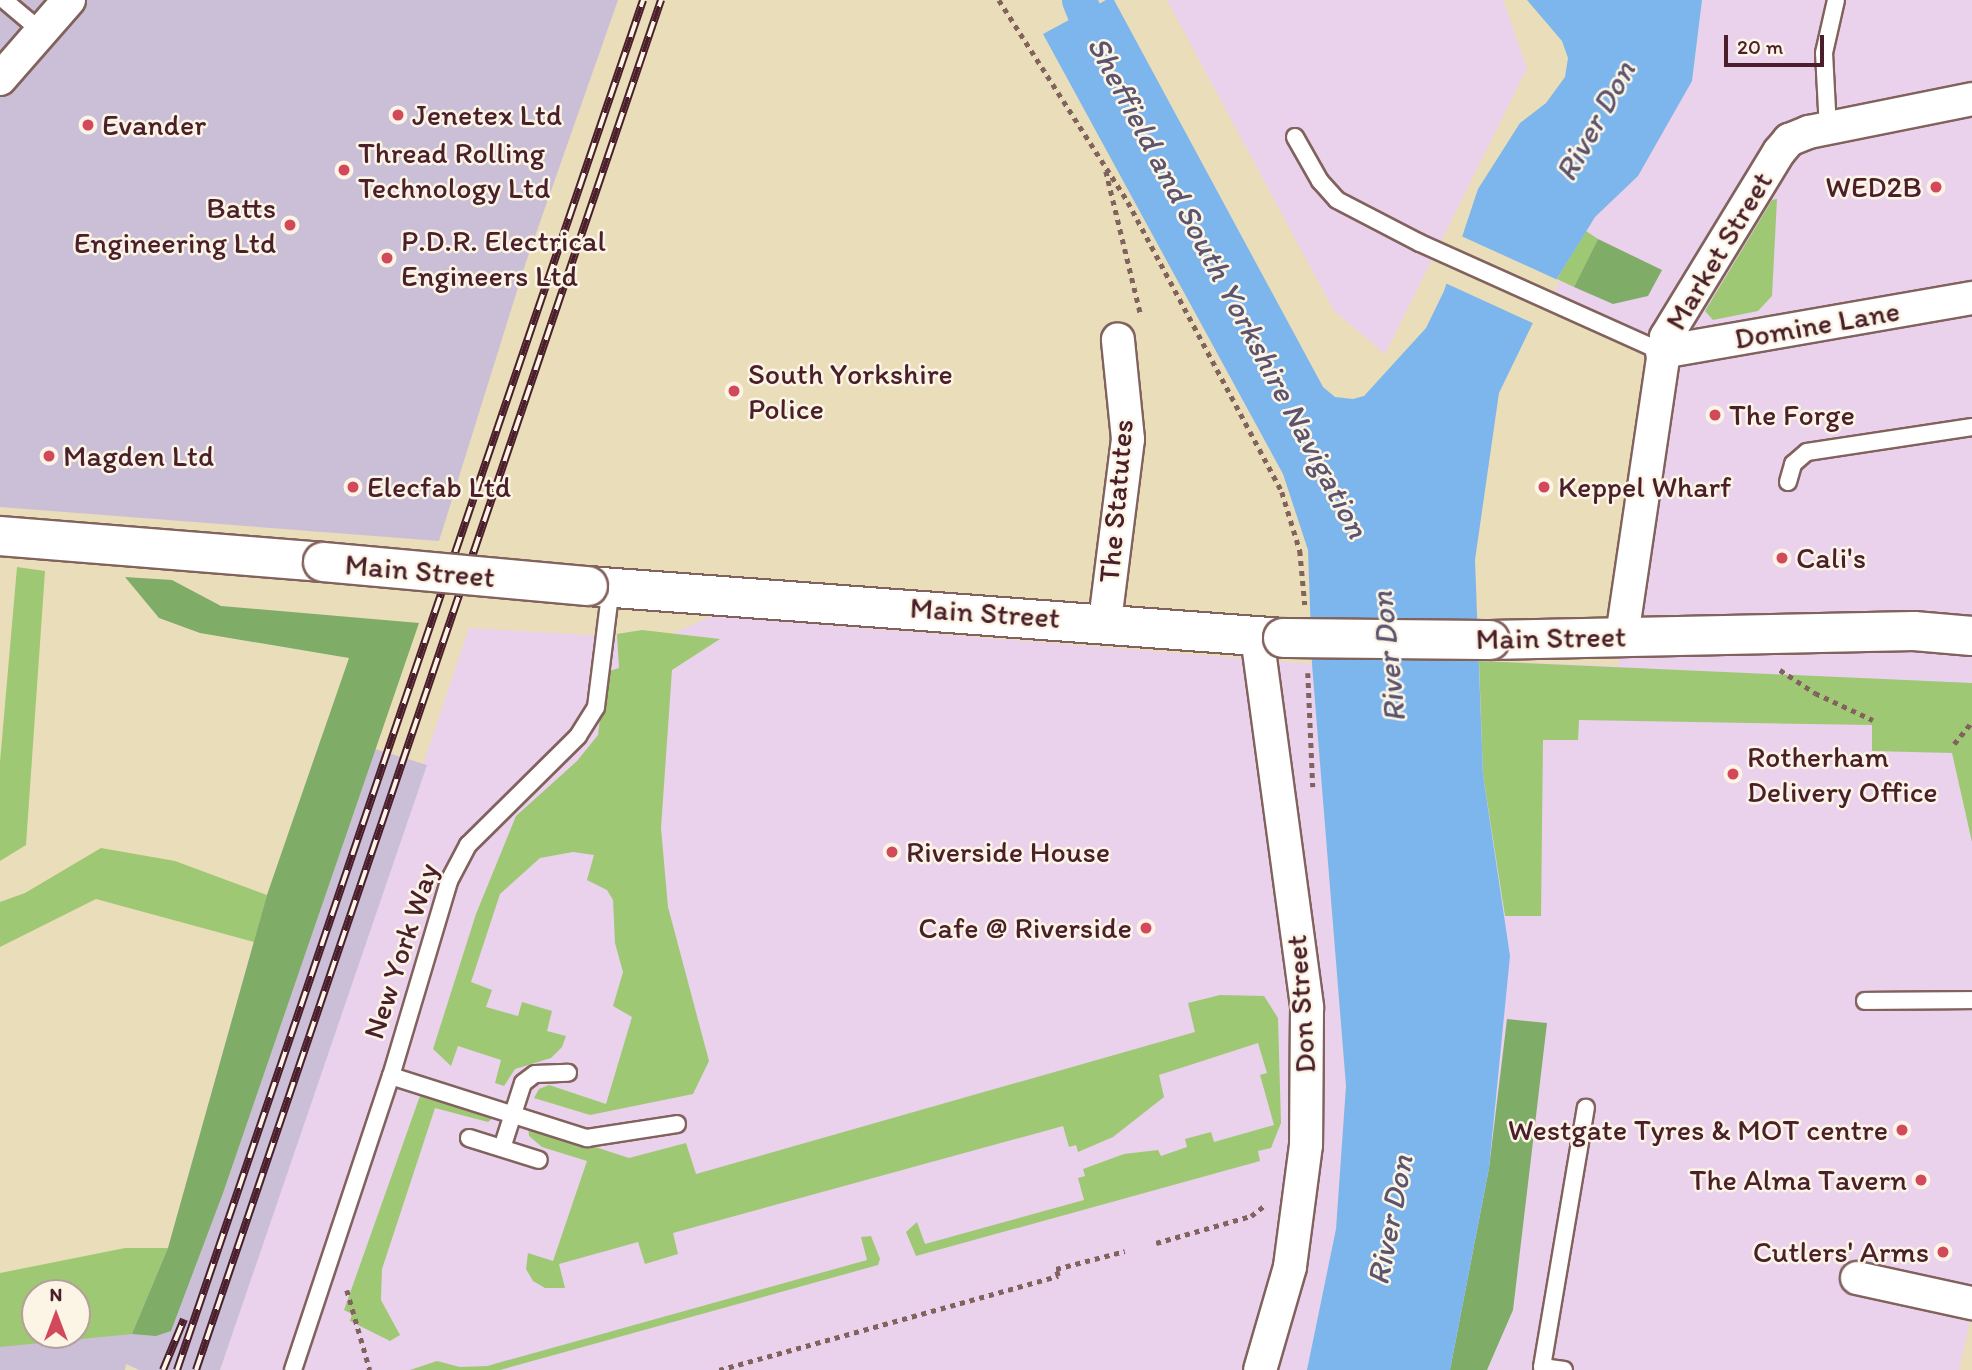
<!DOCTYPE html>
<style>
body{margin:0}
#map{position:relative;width:1972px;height:1370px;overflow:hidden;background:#eaddb9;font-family:Itim,sans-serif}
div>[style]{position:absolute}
.built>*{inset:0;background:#ead1ec}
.industrial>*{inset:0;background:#cabfd6}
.green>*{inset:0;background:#9fc874}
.forest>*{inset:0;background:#7fac66}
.water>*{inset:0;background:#7db6ed}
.pier>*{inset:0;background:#eaddb9}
.canal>*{height:35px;margin:-17.5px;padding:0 17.5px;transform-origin:17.5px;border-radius:17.5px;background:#7db6ed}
.path>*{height:4.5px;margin-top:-2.25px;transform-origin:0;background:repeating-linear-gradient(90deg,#82625d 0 5px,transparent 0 10px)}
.roads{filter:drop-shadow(2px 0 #82625d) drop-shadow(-2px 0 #82625d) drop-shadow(0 2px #82625d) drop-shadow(0 -2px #82625d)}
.service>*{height:16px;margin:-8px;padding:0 8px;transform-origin:8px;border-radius:8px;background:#fff}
.minor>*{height:32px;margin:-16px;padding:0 16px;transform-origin:16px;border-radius:16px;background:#fff}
.tertiary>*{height:38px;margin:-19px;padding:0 19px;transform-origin:19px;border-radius:19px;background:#fff}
.rail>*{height:8px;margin-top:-4px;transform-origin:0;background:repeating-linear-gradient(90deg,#fcf5e5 0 16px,#4a1f2b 0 32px);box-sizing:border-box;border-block:2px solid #4a1f2b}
.bridges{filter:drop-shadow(2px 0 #82625d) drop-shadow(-2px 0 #82625d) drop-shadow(0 2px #82625d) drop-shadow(0 -2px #82625d)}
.tertiary-bridge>*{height:38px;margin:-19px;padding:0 19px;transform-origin:19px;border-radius:19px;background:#fff}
.dots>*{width:19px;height:19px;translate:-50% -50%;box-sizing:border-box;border:4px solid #fcf5e5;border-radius:50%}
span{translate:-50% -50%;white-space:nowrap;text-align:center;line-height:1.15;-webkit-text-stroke:5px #fcf5e5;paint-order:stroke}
.poi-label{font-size:30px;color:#4a1f2b}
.left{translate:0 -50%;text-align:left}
.right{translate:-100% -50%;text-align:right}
.street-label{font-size:30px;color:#4a1f2b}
.water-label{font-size:32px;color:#5c546f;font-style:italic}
.north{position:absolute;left:21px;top:1279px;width:70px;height:70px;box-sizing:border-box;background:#fcf5e5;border:2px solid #b59f9b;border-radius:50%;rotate:0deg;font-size:19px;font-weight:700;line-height:28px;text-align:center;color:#4a1f2b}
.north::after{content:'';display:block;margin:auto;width:24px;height:32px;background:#d1495b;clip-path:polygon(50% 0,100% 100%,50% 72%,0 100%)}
.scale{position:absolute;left:1724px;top:35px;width:100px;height:32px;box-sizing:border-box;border:4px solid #4a1f2b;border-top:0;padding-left:9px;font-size:21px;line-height:24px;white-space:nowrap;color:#4a1f2b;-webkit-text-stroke:5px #fcf5e5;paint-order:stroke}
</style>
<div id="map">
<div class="built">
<div style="clip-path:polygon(1167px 0,1503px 0,1527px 68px,1385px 354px,1334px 311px)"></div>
<div style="clip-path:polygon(1702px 0,1972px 0,1972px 1314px,1959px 1370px,1450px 1370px,1483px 775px,1479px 661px,1618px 666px,1662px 353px,1544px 300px,1595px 217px,1638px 176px,1692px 81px)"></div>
<div style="clip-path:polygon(712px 616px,1312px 664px,1346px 1086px,1336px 1229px,1307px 1370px,220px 1370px,469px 628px,660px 639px)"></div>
</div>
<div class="industrial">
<div style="clip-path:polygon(0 0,618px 0,526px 262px,439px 541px,0 507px)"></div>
<div style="clip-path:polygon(evenodd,323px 733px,427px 765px,220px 1370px,139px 1370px,126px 1364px,125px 1370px,0 1370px,0 1291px,168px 1248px,267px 895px,323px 733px,35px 1293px,77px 1293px,77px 1335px,35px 1335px,35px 1293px)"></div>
</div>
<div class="green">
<div style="clip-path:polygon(1777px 199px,1772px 296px,1758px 311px,1713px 320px,1705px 311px,1772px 200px)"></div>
<div style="clip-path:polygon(1586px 231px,1598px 239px,1574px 287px,1557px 279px)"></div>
<div style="clip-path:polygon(17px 567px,45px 571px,26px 845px,0 861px,0 762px)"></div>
<div style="clip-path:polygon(642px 630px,720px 639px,672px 670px,661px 828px,668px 907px,709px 1061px,693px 1094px,590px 1115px,534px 1098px,539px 1089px,549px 1085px,606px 1104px,632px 1017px,613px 1006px,623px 972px,615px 943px,613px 900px,607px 890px,587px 880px,594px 855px,573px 852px,540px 858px,500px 894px,471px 982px,492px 990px,486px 1007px,518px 1016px,522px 1002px,552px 1011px,547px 1031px,566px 1036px,562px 1047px,551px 1058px,515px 1069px,504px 1086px,495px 1083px,501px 1060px,458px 1046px,451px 1066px,433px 1049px,476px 914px,516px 816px,577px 761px,598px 735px,606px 672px,619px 668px,617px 634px)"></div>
<div style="clip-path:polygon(1479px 661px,1972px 683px,1972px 842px,1952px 753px,1872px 751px,1872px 725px,1579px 720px,1578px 740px,1543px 740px,1541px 916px,1505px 916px,1483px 775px)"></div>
<div style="clip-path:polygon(101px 848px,175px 861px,267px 895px,254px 942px,96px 899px,0 947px,0 902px,25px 893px)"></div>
<div style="clip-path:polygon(1220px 995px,1264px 996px,1278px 1018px,1281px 1123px,1271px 1148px,1258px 1151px,1260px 1161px,916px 1256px,906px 1232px,917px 1222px,925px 1244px,1084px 1200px,1078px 1178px,1085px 1176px,1083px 1169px,1124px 1154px,1158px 1150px,1161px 1156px,1187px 1147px,1185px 1139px,1211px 1132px,1214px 1142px,1274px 1125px,1260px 1075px,1267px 1073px,1258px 1043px,1159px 1075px,1164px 1097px,1113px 1137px,1078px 1152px,1076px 1145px,1069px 1147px,1063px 1126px,673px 1233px,678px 1254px,645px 1264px,638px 1242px,559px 1264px,565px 1288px,545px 1288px,533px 1281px,526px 1269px,528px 1253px,553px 1261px,587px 1161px,542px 1147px,529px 1136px,528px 1125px,629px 1158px,686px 1143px,696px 1174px,1195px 1032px,1188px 1003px)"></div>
<div style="clip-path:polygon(421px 1093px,499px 1113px,488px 1122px,435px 1108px,382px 1269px,381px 1300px,400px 1335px,390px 1341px,350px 1321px,352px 1314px,344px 1310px)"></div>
<div style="clip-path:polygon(871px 1236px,880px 1259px,878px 1265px,500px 1370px,410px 1370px,437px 1361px,460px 1367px,487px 1366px,867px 1260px,861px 1237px)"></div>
<div style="clip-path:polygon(evenodd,125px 1248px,168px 1248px,132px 1334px,0 1347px,0 1273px,125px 1248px,35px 1293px,77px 1293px,77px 1335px,35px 1335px,35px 1293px)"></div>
</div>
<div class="forest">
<div style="clip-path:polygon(1598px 239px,1662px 270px,1648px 296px,1613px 304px,1574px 287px)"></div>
<div style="clip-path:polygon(125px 577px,172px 580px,221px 606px,419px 623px,223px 1193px,171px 1331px,156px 1336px,132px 1334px,168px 1248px,267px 895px,349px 658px,200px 633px,159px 618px)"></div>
<div style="clip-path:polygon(1507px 1019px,1547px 1023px,1513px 1310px,1487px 1370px,1450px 1370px,1489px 1168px)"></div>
</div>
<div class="water">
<div style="clip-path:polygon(1106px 0,1114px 0,1323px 387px,1335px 397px,1353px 399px,1364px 396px,1426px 328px,1444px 291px,1478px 189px,1520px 123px,1546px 103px,1565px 77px,1568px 58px,1562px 41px,1527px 0,1702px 0,1692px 81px,1638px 176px,1595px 217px,1544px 300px,1499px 393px,1475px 560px,1483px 775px,1510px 956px,1489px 1168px,1450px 1370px,1307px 1370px,1336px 1229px,1346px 1086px,1312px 664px,1308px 550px,1283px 474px,1043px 34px)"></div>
</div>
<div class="pier">
<div style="clip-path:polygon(1459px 235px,1560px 281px,1537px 325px,1443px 282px)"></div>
</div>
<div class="canal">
<div style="left:1079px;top:0;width:59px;rotate:68.2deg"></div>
</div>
<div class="path">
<div style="left:999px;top:0;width:240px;rotate:57.4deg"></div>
<div style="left:1128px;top:202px;width:328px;rotate:62deg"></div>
<div style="left:1282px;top:492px;width:62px;rotate:73deg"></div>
<div style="left:1300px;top:551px;width:54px;rotate:84.7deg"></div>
<div style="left:1106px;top:171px;width:149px;rotate:76.4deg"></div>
<div style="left:1780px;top:670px;width:42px;rotate:33.3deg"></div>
<div style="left:1815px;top:693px;width:64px;rotate:25deg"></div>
<div style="left:1308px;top:673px;width:114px;rotate:87.5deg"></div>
<div style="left:1954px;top:744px;width:28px;rotate:-51deg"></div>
<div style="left:1156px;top:1243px;width:99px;rotate:-15.9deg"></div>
<div style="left:1251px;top:1216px;width:18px;rotate:-38deg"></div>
<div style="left:347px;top:1290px;width:83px;rotate:74deg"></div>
<div style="left:719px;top:1370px;width:352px;rotate:-15.5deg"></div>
<div style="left:1058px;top:1276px;width:7px;rotate:-106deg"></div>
<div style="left:1056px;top:1269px;width:71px;rotate:-14.6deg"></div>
</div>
<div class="roads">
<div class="service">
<div style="left:4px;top:0;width:50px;rotate:40.1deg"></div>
<div style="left:1828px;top:129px;width:76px;rotate:-93deg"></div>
<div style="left:1824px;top:53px;width:54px;rotate:-77.2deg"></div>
<div style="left:1295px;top:137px;width:51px;rotate:60.4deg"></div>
<div style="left:1320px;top:181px;width:25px;rotate:48deg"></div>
<div style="left:1337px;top:200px;width:93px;rotate:27.4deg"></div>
<div style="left:1420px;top:243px;width:265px;rotate:24.2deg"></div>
<div style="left:1788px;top:482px;width:19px;rotate:-74deg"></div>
<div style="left:1793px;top:464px;width:18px;rotate:-41deg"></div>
<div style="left:1807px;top:452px;width:167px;rotate:-8.6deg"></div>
<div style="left:1865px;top:1001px;width:107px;rotate:-0.5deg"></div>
<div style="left:391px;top:1076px;width:206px;rotate:17.6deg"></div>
<div style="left:587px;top:1138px;width:91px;rotate:-8.8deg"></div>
<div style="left:469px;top:1138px;width:73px;rotate:17.4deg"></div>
<div style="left:502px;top:1148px;width:68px;rotate:-72.1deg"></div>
<div style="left:523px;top:1083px;width:15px;rotate:-37deg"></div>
<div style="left:535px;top:1074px;width:33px;rotate:-2deg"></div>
<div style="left:293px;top:1370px;width:310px;rotate:-71.6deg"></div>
<div style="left:391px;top:1076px;width:203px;rotate:-73.4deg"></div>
<div style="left:449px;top:881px;width:41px;rotate:-62.2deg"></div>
<div style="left:468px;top:845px;width:155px;rotate:-44.7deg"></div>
<div style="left:578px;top:736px;width:34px;rotate:-58deg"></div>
<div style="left:596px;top:707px;width:121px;rotate:-82.9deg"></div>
<div style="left:1564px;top:1370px;width:22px;rotate:-172deg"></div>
<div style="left:1542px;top:1367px;width:263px;rotate:-80.4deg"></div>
</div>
<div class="minor">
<div style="left:0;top:79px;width:105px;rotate:-48.9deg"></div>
<div style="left:1662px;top:352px;width:315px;rotate:-9.9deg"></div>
<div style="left:1105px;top:621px;width:183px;rotate:-82.8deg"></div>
<div style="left:1128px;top:439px;width:100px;rotate:-95.8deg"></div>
<div style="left:1257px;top:636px;width:375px;rotate:82.3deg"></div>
<div style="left:1307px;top:1008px;width:137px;rotate:90.4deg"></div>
<div style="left:1306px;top:1145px;width:123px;rotate:97.5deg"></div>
<div style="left:1290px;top:1267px;width:107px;rotate:106.2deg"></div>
<div style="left:1622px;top:636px;width:302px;rotate:-81.6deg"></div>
<div style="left:1666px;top:337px;width:217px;rotate:-58.6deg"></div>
<div style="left:1779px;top:152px;width:16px;rotate:-50deg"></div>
<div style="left:1789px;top:140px;width:22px;rotate:-22deg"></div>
<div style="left:1809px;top:132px;width:166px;rotate:-11.4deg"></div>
<div style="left:1857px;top:1278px;width:118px;rotate:12.3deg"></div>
</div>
<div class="tertiary">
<div style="left:0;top:536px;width:324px;rotate:4.6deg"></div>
<div style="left:588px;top:586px;width:697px;rotate:4.28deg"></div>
<div style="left:1490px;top:640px;width:424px;rotate:-1.2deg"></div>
<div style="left:1914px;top:631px;width:58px;rotate:4.9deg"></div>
</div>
</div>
<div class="rail">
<div style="left:163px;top:1370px;width:55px;rotate:-67.6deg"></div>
<div style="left:177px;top:1370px;width:1447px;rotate:-71.21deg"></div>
<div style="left:196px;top:1370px;width:1447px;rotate:-71.25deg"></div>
</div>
<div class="bridges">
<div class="tertiary-bridge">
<div style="left:323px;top:562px;width:266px;rotate:5.2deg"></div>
<div style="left:1283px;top:638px;width:207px;rotate:0.6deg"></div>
</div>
</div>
<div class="dots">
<div style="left:398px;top:115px;background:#d1495b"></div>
<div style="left:88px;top:125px;background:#d1495b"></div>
<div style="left:344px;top:170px;background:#d1495b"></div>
<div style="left:1936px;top:187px;background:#d1495b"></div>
<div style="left:290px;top:225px;background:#d1495b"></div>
<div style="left:387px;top:258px;background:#d1495b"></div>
<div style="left:734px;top:391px;background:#d1495b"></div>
<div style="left:1715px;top:415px;background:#d1495b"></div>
<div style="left:49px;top:456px;background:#d1495b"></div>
<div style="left:353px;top:487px;background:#d1495b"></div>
<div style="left:1544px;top:487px;background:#d1495b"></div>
<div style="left:1782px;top:558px;background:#d1495b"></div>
<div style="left:1733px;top:774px;background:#d1495b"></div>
<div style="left:892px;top:852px;background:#d1495b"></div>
<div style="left:1146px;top:928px;background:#d1495b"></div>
<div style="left:1902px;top:1130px;background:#d1495b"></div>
<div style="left:1921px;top:1180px;background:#d1495b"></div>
<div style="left:1943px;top:1252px;background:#d1495b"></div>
</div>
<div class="poi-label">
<span class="left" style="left:412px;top:115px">Jenetex Ltd</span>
<span class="left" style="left:102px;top:125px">Evander</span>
<span class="left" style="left:358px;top:170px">Thread Rolling<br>Technology Ltd</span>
<span class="right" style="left:1922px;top:187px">WED2B</span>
<span class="right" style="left:276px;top:225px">Batts<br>Engineering Ltd</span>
<span class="left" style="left:401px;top:258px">P.D.R. Electrical<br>Engineers Ltd</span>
<span class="left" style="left:748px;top:391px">South Yorkshire<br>Police</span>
<span class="left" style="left:1729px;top:415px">The Forge</span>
<span class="left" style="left:63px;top:456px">Magden Ltd</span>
<span class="left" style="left:367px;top:487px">Elecfab Ltd</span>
<span class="left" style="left:1558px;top:487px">Keppel Wharf</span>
<span class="left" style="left:1796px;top:558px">Cali's</span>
<span class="left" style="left:1747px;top:774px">Rotherham<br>Delivery Office</span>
<span class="left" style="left:906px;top:852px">Riverside House</span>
<span class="right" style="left:1132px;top:928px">Cafe @ Riverside</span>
<span class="right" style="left:1888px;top:1130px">Westgate Tyres &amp; MOT centre</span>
<span class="right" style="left:1907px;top:1180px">The Alma Tavern</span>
<span class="right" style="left:1929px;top:1252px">Cutlers' Arms</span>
</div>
<div class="street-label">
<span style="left:1719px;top:251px;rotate:-59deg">Market Street</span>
<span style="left:1817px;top:325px;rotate:-10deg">Domine Lane</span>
<span style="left:1116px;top:501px;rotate:-85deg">The Statutes</span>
<span style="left:420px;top:571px;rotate:5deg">Main Street</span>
<span style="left:985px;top:613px;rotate:4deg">Main Street</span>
<span style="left:1551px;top:638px;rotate:-1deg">Main Street</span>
<span style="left:401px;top:951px;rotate:-72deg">New York Way</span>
<span style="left:1301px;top:1004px;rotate:-94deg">Don Street</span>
</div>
<div class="water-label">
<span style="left:1595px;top:121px;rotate:-61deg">River Don</span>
<span style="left:1228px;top:287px;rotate:62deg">Sheffield and South Yorkshire Navigation</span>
<span style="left:1388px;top:657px;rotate:-96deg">River Don</span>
<span style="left:1390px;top:1220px;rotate:-79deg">River Don</span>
</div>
<div class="north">N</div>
<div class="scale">20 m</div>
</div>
